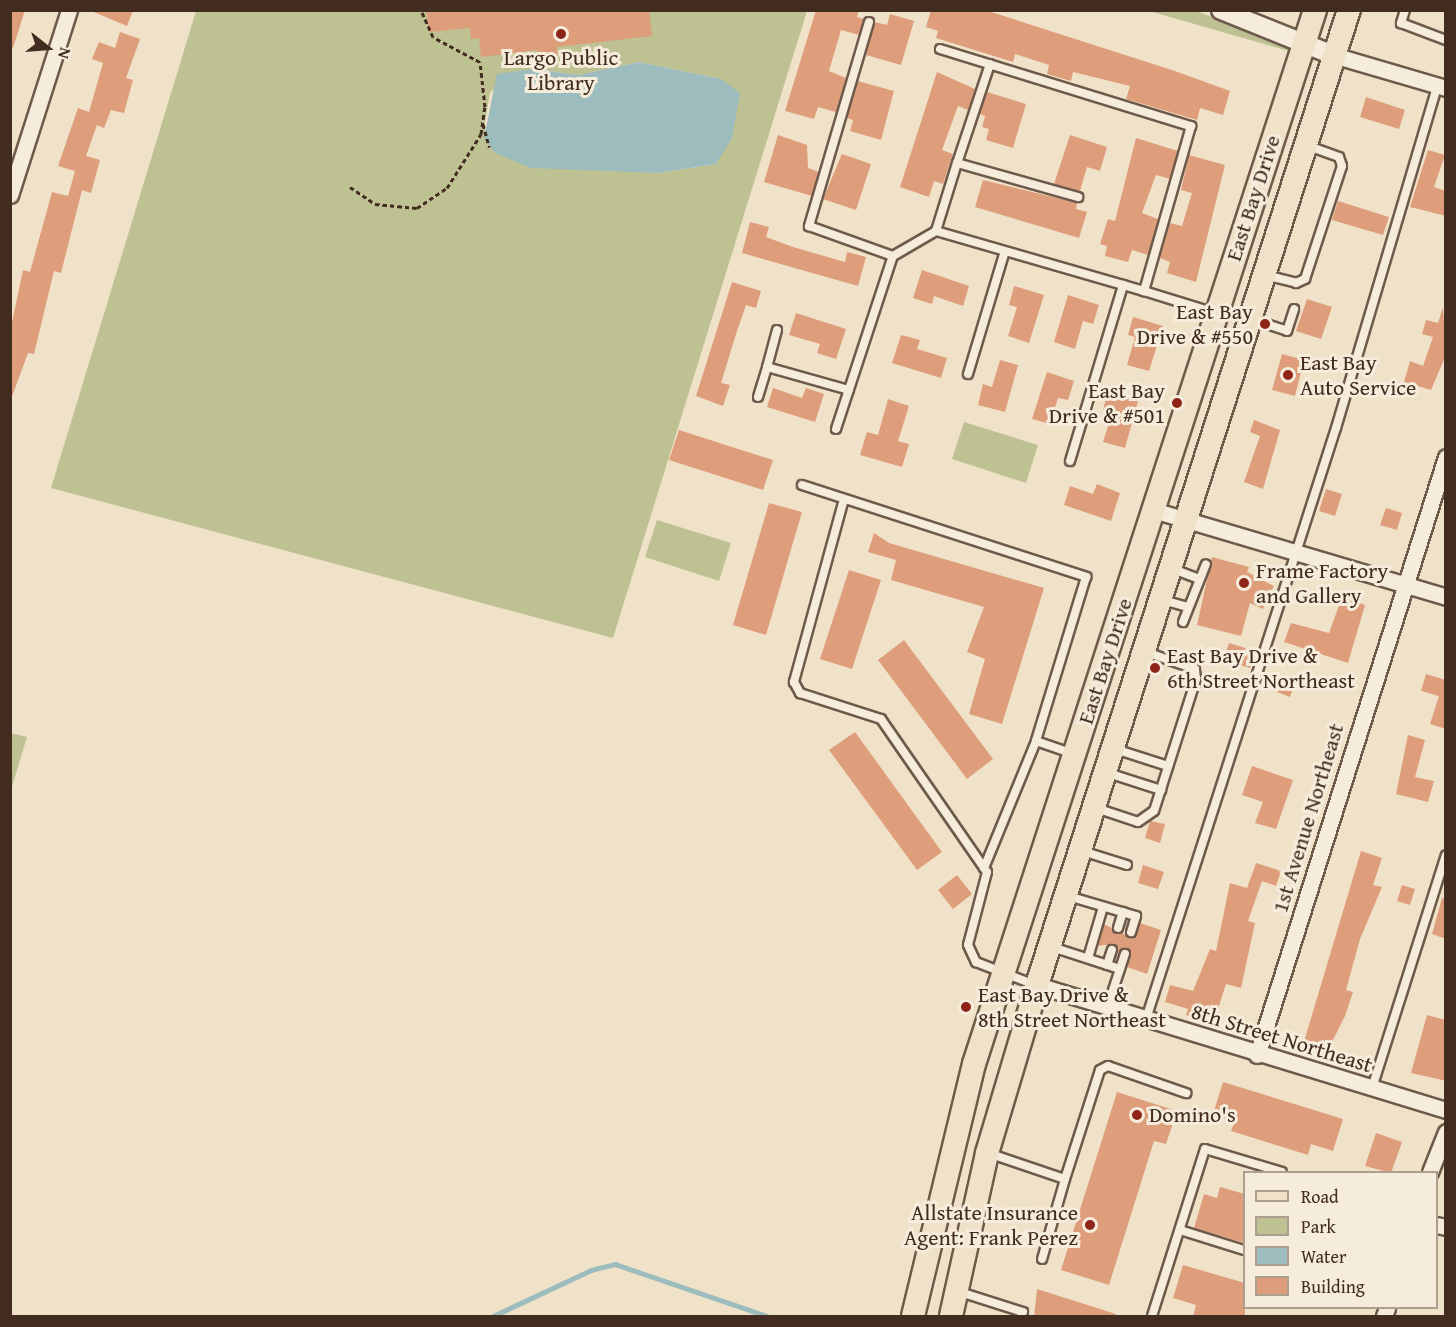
<!DOCTYPE html>
<style>
body{margin:0}
#map{position:relative;width:1456px;height:1327px;overflow:hidden;background:#f0e2c9;font-family:"Gentium Book Plus",serif}
div>[style]{position:absolute}
.green>*{inset:0;background:#bec293}
.water>*{inset:0;background:#9dbcbe}
.stream>*{height:4.5px;margin:-2.25px;padding:0 2.25px;transform-origin:2.25px;border-radius:2.25px;background:#9dbcbe}
.building>*{inset:0;background:#df9e7b}
.path>*{height:3px;margin-top:-1.5px;transform-origin:0;background:repeating-linear-gradient(90deg,#422c1f 0 4.5px,transparent 0 7.5px)}
.roads{filter:drop-shadow(2px 0 #6e5a4a) drop-shadow(-2px 0 #6e5a4a) drop-shadow(0 2px #6e5a4a) drop-shadow(0 -2px #6e5a4a)}
.service>*{height:8px;margin:-4px;padding:0 4px;transform-origin:4px;border-radius:4px;background:#f5ecdc}
.minor>*{height:15px;margin:-7.5px;padding:0 7.5px;transform-origin:7.5px;border-radius:7.5px;background:#f5ecdc}
.tertiary>*{height:18px;margin:-9px;padding:0 9px;transform-origin:9px;border-radius:9px;background:#f5ecdc}
.primary>*{height:22px;margin:-11px;padding:0 11px;transform-origin:11px;border-radius:11px;background:#f0e2c9}
.dots>*{width:16px;height:16px;translate:-50% -50%;box-sizing:border-box;border:3px solid #f5ecdc;border-radius:50%}
span{translate:-50% -50%;white-space:nowrap;text-align:center;line-height:1.15;-webkit-text-stroke:6px #f5ecdc;paint-order:stroke}
.poi-label{font-size:22px;color:#422c1f}
.right{translate:-100% -50%;text-align:right}
.left{translate:0 -50%;text-align:left}
.street-label{font-size:22px;color:#422c1f}
.frame{position:absolute;inset:0;border:12px solid #422c1f;pointer-events:none}
.legend{position:absolute;left:1243px;top:1171px;width:195px;height:138px;box-sizing:border-box;background:#f5ecdc;border:2px solid #ad9f90;margin:0;padding:8px 10px;list-style:none;font-size:18px;color:#422c1f}
.legend li{display:flex;align-items:center;gap:12px;height:30px}
.legend b{width:30px;border:2px solid #ad9f90}
.north{position:absolute;left:18px;top:18px;width:60px;height:60px;-webkit-text-stroke:4px #f5ecdc;paint-order:stroke;rotate:107deg;font-size:16px;font-weight:700;line-height:24px;text-align:center;color:#422c1f}
.north::after{content:'';display:block;margin:auto;width:21px;height:27px;background:#422c1f;clip-path:polygon(50% 0,100% 100%,50% 72%,0 100%)}
</style>
<div id="map">
<div class="green">
<div style="clip-path:polygon(evenodd,196px 11px,807px 11px,613px 638px,51px 488px,196px 11px,639px 62px,721px 79px,716px 164px,659px 173px,632px 169px,484px 129px,490px 92px,534px 69px,578px 75px,639px 62px)"></div>
<div style="clip-path:polygon(1149px 11px,1196px 11px,1294px 47px,1292px 52px)"></div>
<div style="clip-path:polygon(964px 422px,1038px 445px,1026px 483px,952px 459px)"></div>
<div style="clip-path:polygon(657px 520px,731px 543px,719px 581px,645px 557px)"></div>
<div style="clip-path:polygon(11px 733px,27px 737px,11px 790px,10px 733px)"></div>
</div>
<div class="water">
<div style="clip-path:polygon(639px 62px,721px 79px,740px 93px,732px 138px,716px 164px,659px 173px,531px 168px,495px 153px,484px 138px,497px 74px,534px 69px,578px 75px)"></div>
</div>
<div class="stream">
<div style="left:493px;top:1316px;width:108px;rotate:-25.1deg"></div>
<div style="left:591px;top:1270px;width:25px;rotate:-14deg"></div>
<div style="left:615px;top:1264px;width:161px;rotate:18.9deg"></div>
</div>
<div class="building">
<div style="clip-path:polygon(10px 10px,25px 10px,13px 48px,10px 47px)"></div>
<div style="clip-path:polygon(89px 10px,133px 10px,127px 26px)"></div>
<div style="clip-path:polygon(426px 10px,649px 10px,652px 36px,557px 47px,558px 59px,539px 61px,537px 50px,481px 57px,479px 38px,471px 39px,470px 28px,429px 32px)"></div>
<div style="clip-path:polygon(816px 10px,859px 10px,857px 17px,864px 19px,859px 35px,841px 30px,829px 71px,846px 78px,836px 112px,818px 107px,814px 119px,785px 111px)"></div>
<div style="clip-path:polygon(931px 10px,985px 10px,1175px 71px,1230px 91px,1223px 115px,1200px 108px,1197px 120px,1126px 99px,1130px 86px,1073px 72px,1071px 81px,1047px 74px,1049px 65px,1015px 54px,1013px 62px,936px 38px,938px 31px,926px 27px)"></div>
<div style="clip-path:polygon(890px 14px,914px 21px,901px 65px,866px 55px,875px 22px,887px 25px)"></div>
<div style="clip-path:polygon(120px 32px,140px 39px,126px 78px,133px 80px,124px 113px,111px 110px,104px 128px,97px 125px,86px 156px,100px 160px,91px 193px,82px 190px,61px 273px,54px 271px,34px 354px,28px 353px,10px 402px,10px 332px,23px 270px,30px 272px,52px 192px,68px 196px,75px 171px,58px 166px,78px 108px,89px 112px,103px 63px,92px 59px,99px 42px,115px 48px)"></div>
<div style="clip-path:polygon(937px 72px,975px 89px,968px 110px,958px 106px,942px 150px,953px 154px,943px 184px,934px 181px,929px 197px,900px 187px)"></div>
<div style="clip-path:polygon(858px 81px,894px 91px,881px 140px,850px 131px,853px 120px,847px 118px)"></div>
<div style="clip-path:polygon(987px 92px,1026px 104px,1013px 148px,986px 140px,989px 129px,982px 127px,985px 116px,980px 114px)"></div>
<div style="clip-path:polygon(1366px 97px,1405px 110px,1399px 129px,1360px 117px)"></div>
<div style="clip-path:polygon(778px 135px,807px 145px,808px 168px,819px 172px,812px 196px,764px 182px)"></div>
<div style="clip-path:polygon(1070px 135px,1107px 147px,1100px 171px,1087px 167px,1080px 191px,1054px 184px)"></div>
<div style="clip-path:polygon(1136px 138px,1178px 151px,1170px 179px,1156px 175px,1142px 213px,1158px 219px,1148px 255px,1132px 250px,1128px 262px,1105px 256px,1107px 246px,1100px 244px,1108px 219px,1115px 221px)"></div>
<div style="clip-path:polygon(1428px 150px,1445px 155px,1434px 187px,1446px 191px,1446px 216px,1410px 207px)"></div>
<div style="clip-path:polygon(842px 154px,871px 164px,856px 210px,823px 199px)"></div>
<div style="clip-path:polygon(1189px 155px,1225px 165px,1196px 282px,1167px 273px,1170px 262px,1160px 258px,1170px 223px,1182px 226px,1192px 193px,1181px 190px)"></div>
<div style="clip-path:polygon(983px 180px,1077px 203px,1076px 209px,1087px 212px,1079px 238px,975px 207px)"></div>
<div style="clip-path:polygon(1338px 201px,1389px 217px,1383px 235px,1332px 220px)"></div>
<div style="clip-path:polygon(750px 222px,769px 227px,766px 237px,793px 247px,845px 262px,847px 252px,866px 257px,858px 286px,742px 253px)"></div>
<div style="clip-path:polygon(922px 270px,969px 286px,963px 306px,934px 296px,932px 304px,913px 298px)"></div>
<div style="clip-path:polygon(732px 282px,761px 291px,756px 308px,746px 305px,736px 334px,721px 383px,730px 385px,723px 406px,696px 396px)"></div>
<div style="clip-path:polygon(1014px 286px,1044px 295px,1029px 343px,1008px 336px,1017px 307px,1009px 305px)"></div>
<div style="clip-path:polygon(1068px 295px,1099px 305px,1093px 324px,1083px 321px,1075px 349px,1054px 342px)"></div>
<div style="clip-path:polygon(1307px 299px,1332px 307px,1321px 339px,1296px 331px)"></div>
<div style="clip-path:polygon(1443px 307px,1446px 355px,1431px 390px,1404px 382px,1410px 361px,1423px 366px,1433px 337px,1422px 334px,1426px 320px,1438px 323px)"></div>
<div style="clip-path:polygon(796px 313px,846px 329px,836px 359px,817px 353px,820px 344px,789px 335px)"></div>
<div style="clip-path:polygon(1133px 317px,1163px 326px,1149px 371px,1127px 365px,1135px 337px,1128px 335px)"></div>
<div style="clip-path:polygon(901px 335px,920px 340px,917px 349px,947px 358px,941px 378px,892px 363px)"></div>
<div style="clip-path:polygon(1282px 354px,1304px 360px,1295px 396px,1272px 390px)"></div>
<div style="clip-path:polygon(1000px 360px,1018px 365px,1005px 412px,978px 405px,983px 384px,992px 387px)"></div>
<div style="clip-path:polygon(1047px 372px,1074px 381px,1068px 400px,1058px 398px,1050px 424px,1032px 419px)"></div>
<div style="clip-path:polygon(773px 388px,802px 398px,806px 388px,824px 394px,815px 422px,767px 407px)"></div>
<div style="clip-path:polygon(1108px 392px,1138px 401px,1125px 448px,1103px 442px,1112px 413px,1103px 410px)"></div>
<div style="clip-path:polygon(888px 399px,909px 406px,898px 441px,909px 444px,902px 467px,860px 455px,867px 432px,878px 435px)"></div>
<div style="clip-path:polygon(1254px 420px,1280px 430px,1263px 489px,1244px 482px,1260px 436px,1250px 432px)"></div>
<div style="clip-path:polygon(679px 430px,773px 460px,763px 490px,669px 460px)"></div>
<div style="clip-path:polygon(1097px 484px,1120px 493px,1111px 521px,1064px 505px,1070px 486px,1093px 494px)"></div>
<div style="clip-path:polygon(1326px 489px,1342px 494px,1335px 516px,1319px 511px)"></div>
<div style="clip-path:polygon(769px 503px,802px 512px,766px 635px,733px 625px)"></div>
<div style="clip-path:polygon(1386px 508px,1402px 513px,1397px 530px,1380px 525px)"></div>
<div style="clip-path:polygon(874px 533px,889px 543px,1044px 588px,1002px 724px,969px 714px,985px 659px,967px 652px,984px 607px,891px 580px,896px 560px,868px 552px)"></div>
<div style="clip-path:polygon(1212px 557px,1249px 567px,1247px 572px,1274px 586px,1263px 609px,1250px 603px,1241px 636px,1197px 625px)"></div>
<div style="clip-path:polygon(849px 570px,881px 580px,852px 669px,820px 659px)"></div>
<div style="clip-path:polygon(1342px 597px,1365px 605px,1348px 663px,1284px 642px,1291px 623px,1329px 633px)"></div>
<div style="clip-path:polygon(904px 640px,993px 759px,967px 779px,878px 660px)"></div>
<div style="clip-path:polygon(1229px 643px,1255px 651px,1250px 668px,1223px 660px)"></div>
<div style="clip-path:polygon(1426px 674px,1446px 680px,1446px 729px,1430px 724px,1439px 696px,1421px 691px)"></div>
<div style="clip-path:polygon(1279px 677px,1295px 683px,1290px 697px,1274px 691px)"></div>
<div style="clip-path:polygon(855px 732px,942px 852px,917px 870px,829px 750px)"></div>
<div style="clip-path:polygon(1408px 735px,1425px 740px,1415px 777px,1434px 781px,1428px 802px,1396px 794px)"></div>
<div style="clip-path:polygon(1252px 766px,1293px 780px,1276px 829px,1255px 823px,1263px 802px,1242px 795px)"></div>
<div style="clip-path:polygon(1150px 821px,1165px 824px,1160px 843px,1145px 838px)"></div>
<div style="clip-path:polygon(1361px 851px,1382px 858px,1373px 885px,1382px 887px,1360px 939px,1346px 990px,1353px 992px,1345px 1016px,1326px 1054px,1303px 1045px)"></div>
<div style="clip-path:polygon(1256px 863px,1281px 871px,1276px 886px,1262px 881px,1248px 921px,1255px 923px,1241px 988px,1226px 984px,1217px 1012px,1203px 1008px,1200px 1020px,1186px 1015px,1188px 1009px,1165px 1002px,1170px 985px,1193px 991px,1210px 949px,1216px 951px,1230px 883px,1247px 888px)"></div>
<div style="clip-path:polygon(1143px 865px,1164px 872px,1158px 889px,1138px 883px)"></div>
<div style="clip-path:polygon(957px 875px,972px 894px,953px 909px,938px 890px)"></div>
<div style="clip-path:polygon(1402px 885px,1415px 889px,1410px 905px,1397px 901px)"></div>
<div style="clip-path:polygon(1442px 898px,1446px 899px,1446px 939px,1432px 934px)"></div>
<div style="clip-path:polygon(1140px 923px,1161px 930px,1147px 974px,1127px 967px,1127px 949px,1119px 953px,1113px 944px,1098px 946px,1104px 924px,1132px 938px)"></div>
<div style="clip-path:polygon(1427px 1015px,1446px 1020px,1446px 1081px,1411px 1073px)"></div>
<div style="clip-path:polygon(1223px 1082px,1343px 1119px,1333px 1151px,1311px 1144px,1308px 1155px,1231px 1131px,1235px 1121px,1213px 1114px)"></div>
<div style="clip-path:polygon(1117px 1092px,1177px 1111px,1166px 1144px,1154px 1141px,1109px 1285px,1061px 1270px)"></div>
<div style="clip-path:polygon(1376px 1133px,1402px 1142px,1391px 1173px,1365px 1166px)"></div>
<div style="clip-path:polygon(1220px 1187px,1245px 1194px,1245px 1243px,1194px 1228px,1204px 1194px,1217px 1198px)"></div>
<div style="clip-path:polygon(1183px 1265px,1245px 1283px,1245px 1317px,1193px 1317px,1196px 1305px,1173px 1298px)"></div>
<div style="clip-path:polygon(1037px 1289px,1116px 1314px,1116px 1317px,1034px 1317px)"></div>
</div>
<div class="path">
<div style="left:483px;top:124px;width:24px;rotate:75deg"></div>
<div style="left:350px;top:187px;width:30px;rotate:34deg"></div>
<div style="left:375px;top:204px;width:42px;rotate:5.4deg"></div>
<div style="left:417px;top:208px;width:36px;rotate:-34deg"></div>
<div style="left:447px;top:188px;width:64px;rotate:-57.8deg"></div>
<div style="left:481px;top:134px;width:27px;rotate:-82deg"></div>
<div style="left:485px;top:107px;width:45px;rotate:-96.3deg"></div>
<div style="left:480px;top:62px;width:53px;rotate:-152deg"></div>
<div style="left:433px;top:37px;width:30px;rotate:-114deg"></div>
</div>
<div class="roads">
<div class="service">
<div style="left:1405px;top:10px;width:14px;rotate:107deg"></div>
<div style="left:1401px;top:23px;width:48px;rotate:20.7deg"></div>
<div style="left:869px;top:22px;width:213px;rotate:106.4deg"></div>
<div style="left:809px;top:226px;width:89px;rotate:19.7deg"></div>
<div style="left:940px;top:49px;width:263px;rotate:17.1deg"></div>
<div style="left:1191px;top:126px;width:172px;rotate:105.9deg"></div>
<div style="left:1144px;top:291px;width:74px;rotate:17.2deg"></div>
<div style="left:990px;top:64px;width:104px;rotate:108.4deg"></div>
<div style="left:957px;top:163px;width:126px;rotate:15.7deg"></div>
<div style="left:957px;top:163px;width:71px;rotate:107.2deg"></div>
<div style="left:936px;top:231px;width:216px;rotate:16.1deg"></div>
<div style="left:1265px;top:275px;width:32px;rotate:14deg"></div>
<div style="left:1296px;top:283px;width:10px;rotate:-24deg"></div>
<div style="left:1305px;top:279px;width:119px;rotate:-71.9deg"></div>
<div style="left:1342px;top:166px;width:9px;rotate:-108deg"></div>
<div style="left:1339px;top:157px;width:33px;rotate:-160deg"></div>
<div style="left:1251px;top:319px;width:38px;rotate:18deg"></div>
<div style="left:1287px;top:331px;width:23px;rotate:-72deg"></div>
<div style="left:777px;top:330px;width:38px;rotate:105deg"></div>
<div style="left:767px;top:367px;width:85px;rotate:15.7deg"></div>
<div style="left:968px;top:374px;width:128px;rotate:-73.3deg"></div>
<div style="left:758px;top:397px;width:31px;rotate:-73deg"></div>
<div style="left:836px;top:429px;width:182px;rotate:-71.8deg"></div>
<div style="left:893px;top:256px;width:50px;rotate:-30.2deg"></div>
<div style="left:1070px;top:461px;width:184px;rotate:-73.2deg"></div>
<div style="left:802px;top:485px;width:299px;rotate:17.9deg"></div>
<div style="left:1086px;top:577px;width:171px;rotate:107deg"></div>
<div style="left:1036px;top:741px;width:39px;rotate:19deg"></div>
<div style="left:844px;top:499px;width:190px;rotate:105.3deg"></div>
<div style="left:794px;top:682px;width:13px;rotate:61deg"></div>
<div style="left:800px;top:693px;width:85px;rotate:17.8deg"></div>
<div style="left:881px;top:719px;width:186px;rotate:55.3deg"></div>
<div style="left:987px;top:872px;width:75px;rotate:104.6deg"></div>
<div style="left:968px;top:945px;width:19px;rotate:65deg"></div>
<div style="left:976px;top:962px;width:63px;rotate:21.3deg"></div>
<div style="left:1173px;top:569px;width:26px;rotate:21deg"></div>
<div style="left:1163px;top:600px;width:25px;rotate:16deg"></div>
<div style="left:1183px;top:622px;width:62px;rotate:-68.4deg"></div>
<div style="left:1115px;top:749px;width:56px;rotate:17.8deg"></div>
<div style="left:1108px;top:773px;width:56px;rotate:17.8deg"></div>
<div style="left:1096px;top:808px;width:44px;rotate:18.4deg"></div>
<div style="left:1138px;top:822px;width:19px;rotate:-35deg"></div>
<div style="left:1154px;top:811px;width:139px;rotate:-72.3deg"></div>
<div style="left:1196px;top:679px;width:10px;rotate:-96deg"></div>
<div style="left:1195px;top:669px;width:52px;rotate:-160.9deg"></div>
<div style="left:1082px;top:851px;width:47px;rotate:17.3deg"></div>
<div style="left:984px;top:868px;width:137px;rotate:-67.7deg"></div>
<div style="left:1068px;top:896px;width:71px;rotate:16.4deg"></div>
<div style="left:1136px;top:916px;width:17px;rotate:107deg"></div>
<div style="left:1118px;top:928px;width:17px;rotate:-73deg"></div>
<div style="left:1052px;top:947px;width:71px;rotate:17.9deg"></div>
<div style="left:1120px;top:969px;width:41px;rotate:108.4deg"></div>
<div style="left:1088px;top:958px;width:53px;rotate:-73.6deg"></div>
<div style="left:1107px;top:965px;width:16px;rotate:-72deg"></div>
<div style="left:1120px;top:969px;width:16px;rotate:-72deg"></div>
<div style="left:1146px;top:1019px;width:621px;rotate:-72.18deg"></div>
<div style="left:1336px;top:428px;width:356px;rotate:-73.5deg"></div>
<div style="left:1372px;top:1088px;width:244px;rotate:-72.4deg"></div>
<div style="left:988px;top:1153px;width:81px;rotate:18.7deg"></div>
<div style="left:1065px;top:1179px;width:83px;rotate:106deg"></div>
<div style="left:1065px;top:1179px;width:114px;rotate:-72.2deg"></div>
<div style="left:1100px;top:1070px;width:9px;rotate:-27deg"></div>
<div style="left:1108px;top:1066px;width:83px;rotate:19.1deg"></div>
<div style="left:1180px;top:1230px;width:67px;rotate:17.4deg"></div>
<div style="left:960px;top:1292px;width:66px;rotate:17.6deg"></div>
<div style="left:1023px;top:1312px;width:4px;rotate:117deg"></div>
<div style="left:1152px;top:1316px;width:175px;rotate:-72.4deg"></div>
<div style="left:1205px;top:1149px;width:80px;rotate:16.6deg"></div>
</div>
<div class="minor">
<div style="left:1333px;top:55px;width:118px;rotate:16.3deg"></div>
<div style="left:10px;top:195px;width:194px;rotate:-72.3deg"></div>
<div style="left:1153px;top:510px;width:306px;rotate:16.5deg"></div>
<div style="left:1037px;top:985px;width:428px;rotate:17deg"></div>
<div style="left:1257px;top:1055px;width:627px;rotate:-72.46deg"></div>
<div style="left:1430px;top:1172px;width:43px;rotate:-68.2deg"></div>
<div style="left:1436px;top:1225px;width:10px;rotate:11deg"></div>
<div style="left:1384px;top:1316px;width:9px;rotate:-69deg"></div>
</div>
<div class="tertiary">
<div style="left:1221px;top:10px;width:121px;rotate:21.9deg"></div>
</div>
<div class="primary">
<div style="left:913px;top:1316px;width:259px;rotate:-76.4deg"></div>
<div style="left:974px;top:1064px;width:1108px;rotate:-72.07deg"></div>
<div style="left:951px;top:1316px;width:167px;rotate:-77.5deg"></div>
<div style="left:987px;top:1153px;width:175px;rotate:-73.4deg"></div>
<div style="left:1037px;top:985px;width:1024px;rotate:-72.26deg"></div>
</div>
</div>
<div class="dots">
<div style="left:561px;top:34px;background:#8f2418"></div>
<div style="left:1265px;top:324px;background:#8f2418"></div>
<div style="left:1288px;top:375px;background:#8f2418"></div>
<div style="left:1177px;top:403px;background:#8f2418"></div>
<div style="left:1244px;top:583px;background:#8f2418"></div>
<div style="left:1155px;top:668px;background:#8f2418"></div>
<div style="left:966px;top:1007px;background:#8f2418"></div>
<div style="left:1137px;top:1115px;background:#8f2418"></div>
<div style="left:1090px;top:1225px;background:#8f2418"></div>
</div>
<div class="poi-label">
<span style="left:561px;top:70px">Largo Public<br>Library</span>
<span class="right" style="left:1253px;top:324px">East Bay<br>Drive &amp; #550</span>
<span class="left" style="left:1300px;top:375px">East Bay<br>Auto Service</span>
<span class="right" style="left:1165px;top:403px">East Bay<br>Drive &amp; #501</span>
<span class="left" style="left:1256px;top:583px">Frame Factory<br>and Gallery</span>
<span class="left" style="left:1167px;top:668px">East Bay Drive &amp;<br>6th Street Northeast</span>
<span class="left" style="left:978px;top:1007px">East Bay Drive &amp;<br>8th Street Northeast</span>
<span class="left" style="left:1149px;top:1115px">Domino's</span>
<span class="right" style="left:1078px;top:1225px">Allstate Insurance<br>Agent: Frank Perez</span>
</div>
<div class="street-label">
<span style="left:1253px;top:198px;rotate:-72deg">East Bay Drive</span>
<span style="left:1105px;top:661px;rotate:-72deg">East Bay Drive</span>
<span style="left:1308px;top:818px;rotate:-73deg">1st Avenue Northeast</span>
<span style="left:1282px;top:1038px;rotate:17deg">8th Street Northeast</span>
</div>
<div class="frame"></div>
<ul class="legend">
<li><b style="height:8px;background:#f0e2c9"></b>Road</li>
<li><b style="height:16px;background:#bec293"></b>Park</li>
<li><b style="height:16px;background:#9dbcbe"></b>Water</li>
<li><b style="height:16px;background:#df9e7b"></b>Building</li>
</ul>
<div class="north">N</div>
</div>
